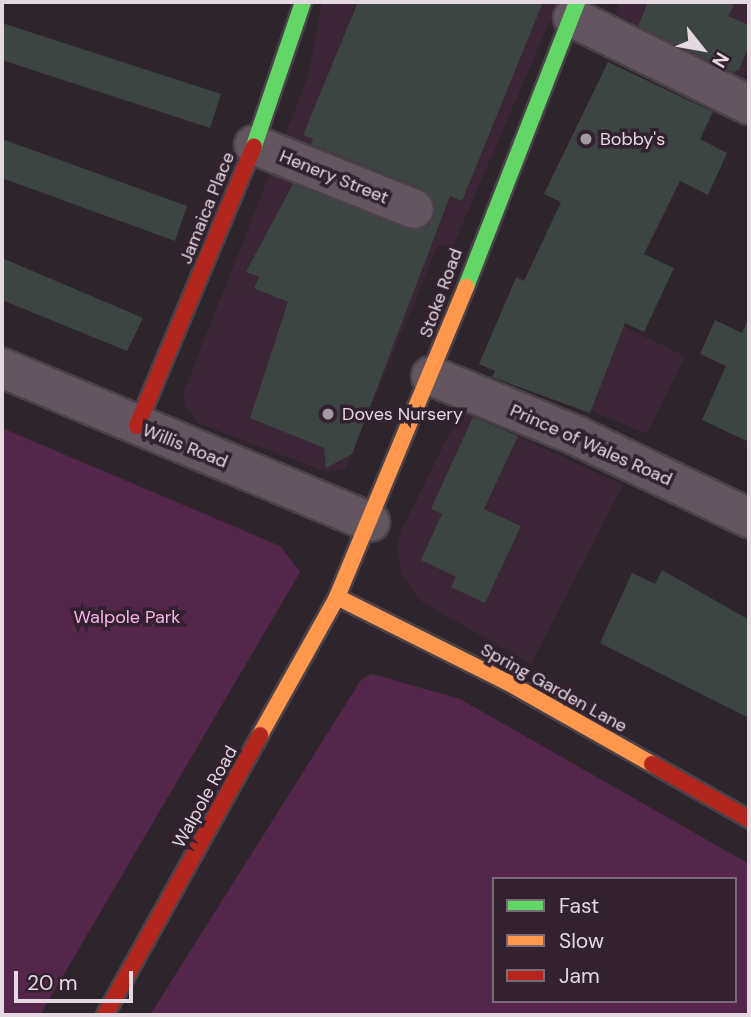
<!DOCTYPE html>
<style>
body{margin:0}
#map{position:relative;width:751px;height:1017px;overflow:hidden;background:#2e252c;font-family:"DM Sans",sans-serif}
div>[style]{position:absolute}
.built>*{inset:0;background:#3a2636}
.green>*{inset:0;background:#53264a}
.building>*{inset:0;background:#3d4542}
.roads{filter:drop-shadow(2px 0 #4a4248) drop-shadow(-2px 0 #4a4248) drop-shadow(0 2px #4a4248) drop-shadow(0 -2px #4a4248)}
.street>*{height:38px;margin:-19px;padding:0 19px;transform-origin:19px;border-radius:19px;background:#645661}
.fast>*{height:16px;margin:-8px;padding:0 8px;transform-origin:8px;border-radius:8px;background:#63d668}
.slow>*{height:16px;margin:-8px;padding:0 8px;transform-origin:8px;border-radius:8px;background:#ff974d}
.jam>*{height:16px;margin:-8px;padding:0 8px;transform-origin:8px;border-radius:8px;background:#b3261e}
.dots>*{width:19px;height:19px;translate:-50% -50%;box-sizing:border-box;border:4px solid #32212e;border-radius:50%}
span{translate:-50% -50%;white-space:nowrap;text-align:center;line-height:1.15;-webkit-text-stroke:7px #32212e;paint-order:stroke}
.poi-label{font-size:18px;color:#e4d8e1}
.left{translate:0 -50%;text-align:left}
.street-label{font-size:18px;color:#e4d8e1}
.park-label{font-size:18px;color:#fab5e9}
.frame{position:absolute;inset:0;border:4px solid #e4d8e1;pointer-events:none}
.legend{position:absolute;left:492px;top:877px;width:245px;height:126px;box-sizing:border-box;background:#32212e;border:2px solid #796a76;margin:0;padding:9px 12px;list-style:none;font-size:21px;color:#e4d8e1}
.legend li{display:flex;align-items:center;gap:14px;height:35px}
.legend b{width:35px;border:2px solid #796a76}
.north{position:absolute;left:667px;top:14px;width:70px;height:70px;-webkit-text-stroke:5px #32212e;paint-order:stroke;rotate:121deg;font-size:19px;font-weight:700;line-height:28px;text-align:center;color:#e4d8e1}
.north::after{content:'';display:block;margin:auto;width:24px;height:32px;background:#e4d8e1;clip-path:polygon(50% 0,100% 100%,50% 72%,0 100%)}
.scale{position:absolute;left:14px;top:971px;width:119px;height:32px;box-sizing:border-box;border:4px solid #e4d8e1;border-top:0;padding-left:9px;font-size:21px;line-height:24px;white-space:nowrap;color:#e4d8e1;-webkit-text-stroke:5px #32212e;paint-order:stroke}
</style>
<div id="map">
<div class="built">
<div style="clip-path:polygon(322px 2px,558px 2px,453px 246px,438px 245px,346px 468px,327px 472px,198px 423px,185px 406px,184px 391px,308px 77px)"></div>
<div style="clip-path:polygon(619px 2px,749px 2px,745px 81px,616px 14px)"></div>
<div style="clip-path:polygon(517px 275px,685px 356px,647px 434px,479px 364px)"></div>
<div style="clip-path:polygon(461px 410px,623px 485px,531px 664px,422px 602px,401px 575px,397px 545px,403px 527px)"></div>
</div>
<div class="green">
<div style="clip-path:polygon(2px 428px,280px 546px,300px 572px,40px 1015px,2px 1015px)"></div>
<div style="clip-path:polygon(evenodd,372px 674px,460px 699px,749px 864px,749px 1015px,150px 1015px,361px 680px,372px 674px,494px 879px,735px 879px,735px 1001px,494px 1001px,494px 879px)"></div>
</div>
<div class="building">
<div style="clip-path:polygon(358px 2px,543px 2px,462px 201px,450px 196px,352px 454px,326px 468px,324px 448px,250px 418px,288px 302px,254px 288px,259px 277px,246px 272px,293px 184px,407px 229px,427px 227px,434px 218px,435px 205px,423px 189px,311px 144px,313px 139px,303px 135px)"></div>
<div style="clip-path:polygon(648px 2px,735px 2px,728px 16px,749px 25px,749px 45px,739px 70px,732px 72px,638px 26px)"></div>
<div style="clip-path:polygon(2px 23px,221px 94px,210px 128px,2px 60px)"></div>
<div style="clip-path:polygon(608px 62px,713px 112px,700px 139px,727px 153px,708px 195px,680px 181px,644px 254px,674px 268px,644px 332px,625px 323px,590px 413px,492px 377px,495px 371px,479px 364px,516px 278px,524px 281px,561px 202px,544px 194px)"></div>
<div style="clip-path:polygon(2px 139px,187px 206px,175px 241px,2px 178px)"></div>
<div style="clip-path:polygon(2px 258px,143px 318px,127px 351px,2px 300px)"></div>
<div style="clip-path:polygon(749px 317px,749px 442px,702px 420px,726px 366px,700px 354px,715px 320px,742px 333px)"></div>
<div style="clip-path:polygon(473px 417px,518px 436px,484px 509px,521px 526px,485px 603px,451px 587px,456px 577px,421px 560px,442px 514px,431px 509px)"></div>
<div style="clip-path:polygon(662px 570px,749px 620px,749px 718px,600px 643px,632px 573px,655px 584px)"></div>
</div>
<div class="roads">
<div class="street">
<div style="left:573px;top:18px;width:196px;rotate:26.3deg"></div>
<div style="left:254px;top:145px;width:172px;rotate:21.8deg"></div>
<div style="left:2px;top:368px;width:399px;rotate:22.7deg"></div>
<div style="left:431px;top:376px;width:158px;rotate:22.3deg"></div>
<div style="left:577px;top:436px;width:191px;rotate:25.5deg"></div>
</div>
<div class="fast">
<div style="left:254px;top:146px;width:152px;rotate:-71.2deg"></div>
<div style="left:466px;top:287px;width:306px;rotate:-68.7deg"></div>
</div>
<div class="slow">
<div style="left:337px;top:597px;width:190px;rotate:26.6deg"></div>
<div style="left:507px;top:682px;width:167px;rotate:29.5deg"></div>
<div style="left:260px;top:735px;width:158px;rotate:-60.8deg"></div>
<div style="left:337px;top:597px;width:336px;rotate:-67.4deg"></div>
</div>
<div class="jam">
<div style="left:137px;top:426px;width:303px;rotate:-67.3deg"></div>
<div style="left:652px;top:764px;width:112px;rotate:29.6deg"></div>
<div style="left:105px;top:1015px;width:320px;rotate:-61deg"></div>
</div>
</div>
<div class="dots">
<div style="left:586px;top:139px;background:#a499a2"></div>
<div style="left:328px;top:414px;background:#a499a2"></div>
</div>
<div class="poi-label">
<span class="left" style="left:600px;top:139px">Bobby's</span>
<span class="left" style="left:342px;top:414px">Doves Nursery</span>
</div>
<div class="street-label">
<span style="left:334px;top:177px;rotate:22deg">Henery Street</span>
<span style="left:207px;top:208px;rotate:-68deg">Jamaica Place</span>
<span style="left:441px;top:293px;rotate:-70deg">Stoke Road</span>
<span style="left:591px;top:445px;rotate:24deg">Prince of Wales Road</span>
<span style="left:185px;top:446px;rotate:22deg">Willis Road</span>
<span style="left:554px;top:688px;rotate:29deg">Spring Garden Lane</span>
<span style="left:205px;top:797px;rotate:-61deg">Walpole Road</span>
</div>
<div class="park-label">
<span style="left:127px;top:617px">Walpole Park</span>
</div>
<div class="frame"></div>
<ul class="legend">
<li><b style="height:9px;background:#63d668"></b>Fast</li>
<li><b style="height:9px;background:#ff974d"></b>Slow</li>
<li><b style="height:9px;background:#b3261e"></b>Jam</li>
</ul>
<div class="north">N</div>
<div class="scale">20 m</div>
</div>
